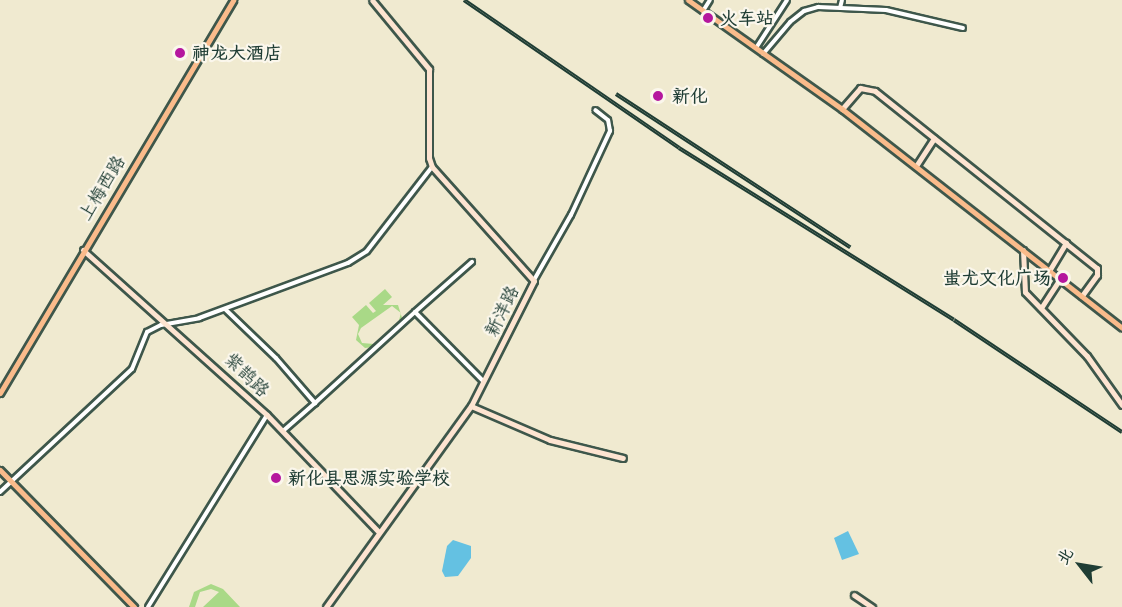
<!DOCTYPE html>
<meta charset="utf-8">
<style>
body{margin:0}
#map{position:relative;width:1122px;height:607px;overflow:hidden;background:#f0ead0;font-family:"Patrick Hand","LXGW WenKai TC",sans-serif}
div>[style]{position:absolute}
.green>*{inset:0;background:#a9d987}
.water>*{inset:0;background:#64c1e2}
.roads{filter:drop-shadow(2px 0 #3e574b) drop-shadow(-2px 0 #3e574b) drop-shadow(0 2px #3e574b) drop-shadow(0 -2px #3e574b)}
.street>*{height:4px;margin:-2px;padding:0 2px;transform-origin:2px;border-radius:2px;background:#fff}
.secondary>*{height:5px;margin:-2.5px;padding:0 2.5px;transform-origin:2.5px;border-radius:2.5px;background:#fde4d1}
.primary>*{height:5px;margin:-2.5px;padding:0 2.5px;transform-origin:2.5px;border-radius:2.5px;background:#fabb8b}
.rail>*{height:4px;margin-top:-2px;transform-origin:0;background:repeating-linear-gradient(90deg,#fbf7ec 0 4.5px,#1f3d34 0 9px);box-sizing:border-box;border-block:2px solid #1f3d34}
.dots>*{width:16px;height:16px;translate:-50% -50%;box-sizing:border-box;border:3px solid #fbf7ec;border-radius:50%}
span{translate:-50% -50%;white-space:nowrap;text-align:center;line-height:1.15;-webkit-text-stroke:4.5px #fbf7ec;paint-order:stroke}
.poi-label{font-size:18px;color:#1f3d34;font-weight:700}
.left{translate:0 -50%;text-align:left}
.right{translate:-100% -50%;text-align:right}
.street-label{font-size:18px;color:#1f3d34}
.north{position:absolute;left:1050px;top:535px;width:60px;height:60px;-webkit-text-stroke:4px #fbf7ec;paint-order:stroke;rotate:301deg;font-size:16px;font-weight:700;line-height:24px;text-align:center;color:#1f3d34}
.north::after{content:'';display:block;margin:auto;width:21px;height:27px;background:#1f3d34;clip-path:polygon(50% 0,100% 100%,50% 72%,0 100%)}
</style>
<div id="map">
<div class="green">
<div style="clip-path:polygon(evenodd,385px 289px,392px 297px,383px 305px,398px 305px,403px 321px,373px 347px,365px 348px,356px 340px,359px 325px,352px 317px,366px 305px,373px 313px,376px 311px,369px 303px,385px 289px,392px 306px,401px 313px,398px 324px,374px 344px,362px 343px,358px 334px,361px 328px,392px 306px)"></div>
<div style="clip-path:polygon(211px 584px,223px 589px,240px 607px,203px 607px,219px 592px,211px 589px,200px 592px,195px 607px,189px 607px,194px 592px)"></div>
</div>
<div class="water">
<div style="clip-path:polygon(848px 531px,859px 554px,842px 560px,834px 538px)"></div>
<div style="clip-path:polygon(453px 540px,471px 546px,471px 558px,458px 576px,445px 577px,442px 571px,447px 546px)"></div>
</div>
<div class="roads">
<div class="street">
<div style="left:840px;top:8px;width:8px;rotate:-76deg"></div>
<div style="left:703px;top:11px;width:13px;rotate:-58deg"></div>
<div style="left:756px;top:48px;width:57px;rotate:-57.1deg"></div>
<div style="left:763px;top:54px;width:42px;rotate:-49.8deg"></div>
<div style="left:790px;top:22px;width:18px;rotate:-38deg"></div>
<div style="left:804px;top:11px;width:15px;rotate:-16deg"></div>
<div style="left:818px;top:7px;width:68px;rotate:2.5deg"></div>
<div style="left:886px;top:10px;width:79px;rotate:13.2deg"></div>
<div style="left:534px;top:280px;width:75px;rotate:-60.4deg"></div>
<div style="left:571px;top:215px;width:93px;rotate:-65.1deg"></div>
<div style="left:610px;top:131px;width:11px;rotate:-100deg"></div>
<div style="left:608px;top:120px;width:16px;rotate:-142deg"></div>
<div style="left:225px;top:309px;width:71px;rotate:43.9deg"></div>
<div style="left:276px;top:358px;width:60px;rotate:49.1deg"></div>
<div style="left:315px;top:403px;width:135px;rotate:-42.3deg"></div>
<div style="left:415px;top:312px;width:98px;rotate:45.4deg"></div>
<div style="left:415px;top:312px;width:76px;rotate:-41.3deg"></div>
<div style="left:283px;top:431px;width:43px;rotate:-41.2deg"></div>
<div style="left:0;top:492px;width:180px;rotate:-43deg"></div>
<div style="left:132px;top:369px;width:40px;rotate:-68deg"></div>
<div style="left:147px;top:332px;width:16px;rotate:-27deg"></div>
<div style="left:161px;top:325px;width:39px;rotate:-10deg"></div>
<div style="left:199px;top:318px;width:159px;rotate:-20.3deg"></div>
<div style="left:348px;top:263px;width:22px;rotate:-32deg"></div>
<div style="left:367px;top:251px;width:106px;rotate:-52.3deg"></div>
<div style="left:148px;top:607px;width:226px;rotate:-58.2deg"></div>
</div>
<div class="secondary">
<div style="left:842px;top:109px;width:28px;rotate:-49deg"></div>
<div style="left:860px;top:88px;width:15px;rotate:11deg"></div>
<div style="left:875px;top:91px;width:284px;rotate:38.6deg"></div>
<div style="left:1097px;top:268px;width:7px;rotate:90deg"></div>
<div style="left:1097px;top:275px;width:26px;rotate:126deg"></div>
<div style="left:916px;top:166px;width:33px;rotate:-57deg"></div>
<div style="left:83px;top:250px;width:247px;rotate:41.9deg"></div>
<div style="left:267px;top:415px;width:162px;rotate:46.3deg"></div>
<div style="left:1023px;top:250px;width:42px;rotate:87.3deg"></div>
<div style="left:1025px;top:292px;width:89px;rotate:45.9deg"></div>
<div style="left:1087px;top:356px;width:60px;rotate:54.5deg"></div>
<div style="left:1049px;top:271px;width:33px;rotate:-59deg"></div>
<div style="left:1041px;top:308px;width:35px;rotate:-57deg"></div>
<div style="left:471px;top:406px;width:86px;rotate:23.3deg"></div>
<div style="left:550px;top:440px;width:75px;rotate:13.9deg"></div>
<div style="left:854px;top:595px;width:22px;rotate:34deg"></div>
<div style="left:326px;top:607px;width:248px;rotate:-54.2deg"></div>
<div style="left:471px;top:406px;width:140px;rotate:-63.3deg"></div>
<div style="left:534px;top:281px;width:153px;rotate:-131.8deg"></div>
<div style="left:432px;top:167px;width:9px;rotate:-108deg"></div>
<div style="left:429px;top:158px;width:89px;rotate:-90deg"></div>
<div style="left:429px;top:69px;width:89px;rotate:-129.6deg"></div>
</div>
<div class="primary">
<div style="left:688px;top:0;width:189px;rotate:35.3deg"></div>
<div style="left:842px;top:109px;width:355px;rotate:38deg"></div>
<div style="left:0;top:393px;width:457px;rotate:-59.3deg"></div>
<div style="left:0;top:470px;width:192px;rotate:45.6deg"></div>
</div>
</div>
<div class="rail">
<div style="left:464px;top:0;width:261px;rotate:34.5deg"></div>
<div style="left:679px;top:148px;width:324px;rotate:32deg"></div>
<div style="left:954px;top:320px;width:202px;rotate:33.7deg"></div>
<div style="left:616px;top:94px;width:280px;rotate:33.2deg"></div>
</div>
<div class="dots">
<div style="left:708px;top:18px;background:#b5179e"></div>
<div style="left:180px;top:53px;background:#b5179e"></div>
<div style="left:658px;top:96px;background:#b5179e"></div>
<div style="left:1063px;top:278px;background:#b5179e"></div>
<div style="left:276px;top:478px;background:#b5179e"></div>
</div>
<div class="poi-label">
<span class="left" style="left:720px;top:18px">火车站</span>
<span class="left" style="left:192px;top:53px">神龙大酒店</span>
<span class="left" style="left:672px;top:96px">新化</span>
<span class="right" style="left:1051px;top:278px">蚩尤文化广场</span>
<span class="left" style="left:288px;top:478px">新化县思源实验学校</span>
</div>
<div class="street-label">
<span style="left:102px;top:188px;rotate:-59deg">上梅西路</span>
<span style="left:502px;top:311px;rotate:-64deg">新洋路</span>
<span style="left:247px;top:375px;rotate:44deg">紫鹊路</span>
</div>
<div class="north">北</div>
</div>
